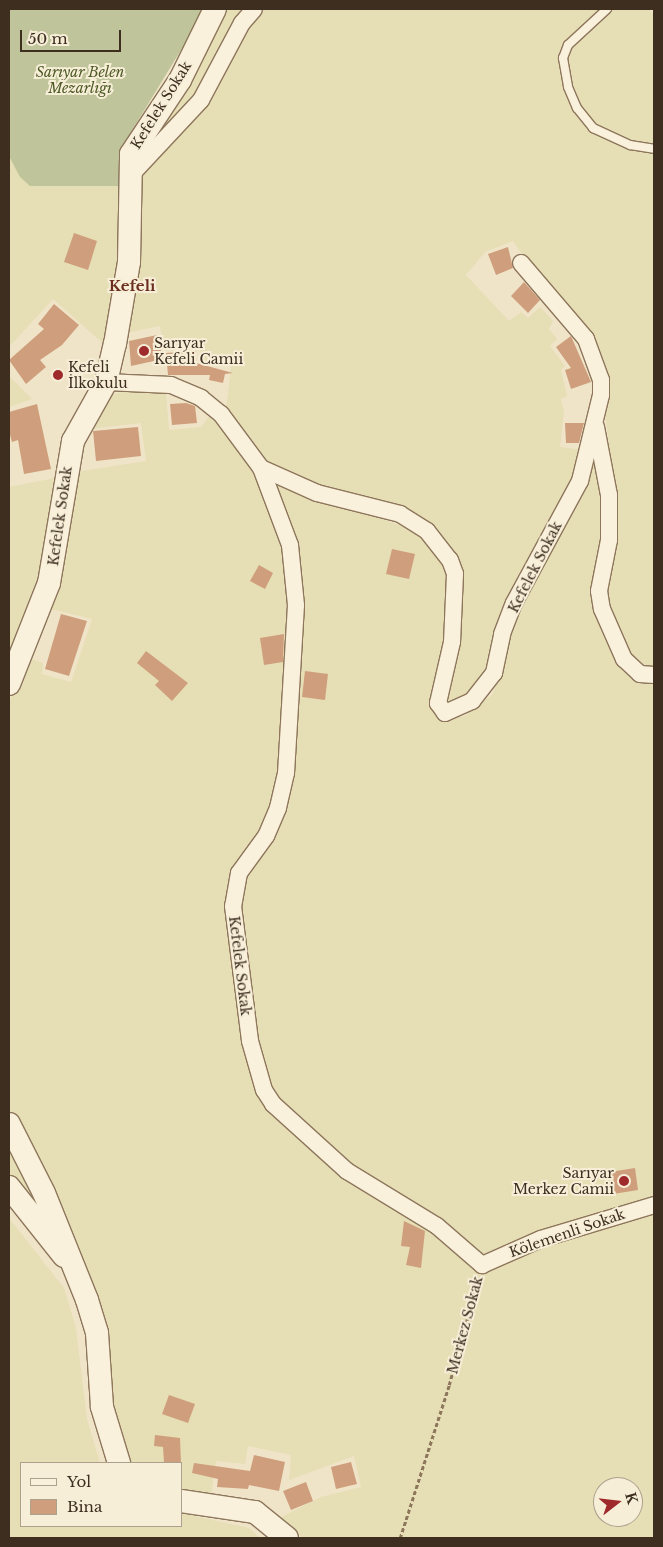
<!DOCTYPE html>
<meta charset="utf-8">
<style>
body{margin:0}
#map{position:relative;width:663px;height:1547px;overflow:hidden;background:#f0e4c8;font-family:"Libre Baskerville",serif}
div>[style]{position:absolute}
.farmland>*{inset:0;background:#e6deb5}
.cemetery>*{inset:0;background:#bfc49a}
.building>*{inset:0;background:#cf9f7d}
.path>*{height:2.5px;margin-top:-1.25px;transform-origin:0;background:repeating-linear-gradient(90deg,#8d765c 0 4px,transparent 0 6.5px)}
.roads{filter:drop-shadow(1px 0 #8d765c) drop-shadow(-1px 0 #8d765c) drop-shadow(0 1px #8d765c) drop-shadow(0 -1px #8d765c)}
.lane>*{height:8px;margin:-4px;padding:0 4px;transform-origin:4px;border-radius:4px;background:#faf1dc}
.street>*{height:16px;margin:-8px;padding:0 8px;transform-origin:8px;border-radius:8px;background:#faf1dc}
.secondary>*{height:22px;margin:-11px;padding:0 11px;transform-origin:11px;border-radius:11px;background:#faf1dc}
.dots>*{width:14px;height:14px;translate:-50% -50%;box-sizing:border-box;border:2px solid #f7eed8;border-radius:50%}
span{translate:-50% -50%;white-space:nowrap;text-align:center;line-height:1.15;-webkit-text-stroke:4px #f7eed8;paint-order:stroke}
.park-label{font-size:14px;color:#4d5a26;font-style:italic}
.street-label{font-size:14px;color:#3d2e20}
.poi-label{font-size:14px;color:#3d2e20}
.left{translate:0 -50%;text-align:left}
.right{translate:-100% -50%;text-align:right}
.neighbourhood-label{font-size:15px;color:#6b2e1e;font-weight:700}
.frame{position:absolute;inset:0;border:10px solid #3d2e20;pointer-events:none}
.legend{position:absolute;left:20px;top:1462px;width:162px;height:65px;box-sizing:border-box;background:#f7eed8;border:1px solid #ada18e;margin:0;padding:6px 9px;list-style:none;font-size:15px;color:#3d2e20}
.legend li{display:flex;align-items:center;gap:10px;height:25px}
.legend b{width:25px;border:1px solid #ada18e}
.north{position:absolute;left:593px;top:1477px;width:50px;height:50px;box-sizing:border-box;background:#f7eed8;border:1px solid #ada18e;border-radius:50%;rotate:74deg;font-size:14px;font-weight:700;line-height:20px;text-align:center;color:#3d2e20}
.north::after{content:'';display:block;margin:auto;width:18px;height:22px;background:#9e2a2b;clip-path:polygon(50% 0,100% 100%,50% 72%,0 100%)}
.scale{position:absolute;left:20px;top:30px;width:101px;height:22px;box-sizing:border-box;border:2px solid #3d2e20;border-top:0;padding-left:6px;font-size:15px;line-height:18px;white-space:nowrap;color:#3d2e20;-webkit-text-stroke:4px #f7eed8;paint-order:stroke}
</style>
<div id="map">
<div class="farmland">
<div style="clip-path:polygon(227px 9px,649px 9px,654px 16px,654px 670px,630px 658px,606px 601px,613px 479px,605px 413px,605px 378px,513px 241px,485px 252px,466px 275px,509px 321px,521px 312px,528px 318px,540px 307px,553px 321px,549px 329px,557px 339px,550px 346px,565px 366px,561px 370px,567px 396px,561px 399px,564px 412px,560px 447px,583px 450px,575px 478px,524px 567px,481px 684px,459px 700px,449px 701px,445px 696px,462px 617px,462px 590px,437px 531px,311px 485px,267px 462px,226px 411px,231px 366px,201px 359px,200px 344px,164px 348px,160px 326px,126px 333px,138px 157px)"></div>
<div style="clip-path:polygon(9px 156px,30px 186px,123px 186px,125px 219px,107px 347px,53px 299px,9px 347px)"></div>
<div style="clip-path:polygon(9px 376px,32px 399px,9px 407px)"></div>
<div style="clip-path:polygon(evenodd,135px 389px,166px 393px,169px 430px,201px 427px,212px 413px,275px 483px,408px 528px,427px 542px,442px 560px,449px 578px,443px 647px,431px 701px,438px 717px,448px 719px,465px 716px,493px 694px,509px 628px,595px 447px,601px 461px,603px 528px,594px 582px,620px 664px,632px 678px,654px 683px,654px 1538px,303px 1538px,279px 1518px,321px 1497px,361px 1487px,354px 1456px,289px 1480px,291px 1455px,248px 1446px,245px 1464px,216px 1461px,211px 1495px,181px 1494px,181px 1463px,126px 1463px,121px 1456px,101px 1330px,9px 1180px,9px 703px,26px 657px,43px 663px,42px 674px,71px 682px,92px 619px,51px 609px,76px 472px,146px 461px,141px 423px,89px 429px,108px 396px,135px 389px,603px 1487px,633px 1487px,633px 1517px,603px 1517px,603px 1487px)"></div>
<div style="clip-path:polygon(55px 478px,47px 564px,9px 662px,9px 487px)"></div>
<div style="clip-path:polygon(9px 1218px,64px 1288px,76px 1328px,87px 1419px,100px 1463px,21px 1463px,21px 1526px,181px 1526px,181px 1513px,249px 1528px,260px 1538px,9px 1538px)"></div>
</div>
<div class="cemetery">
<div style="clip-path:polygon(9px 9px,206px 9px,131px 132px,126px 144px,123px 186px,30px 186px,20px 177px,9px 156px)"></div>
</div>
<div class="building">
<div style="clip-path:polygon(74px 233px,97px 241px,88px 270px,64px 262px)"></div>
<div style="clip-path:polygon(508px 247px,513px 268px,496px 275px,488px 254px)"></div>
<div style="clip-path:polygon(524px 282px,540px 300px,528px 313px,511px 296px)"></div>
<div style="clip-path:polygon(54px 304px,79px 325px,62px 345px,40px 360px,46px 367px,26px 384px,9px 360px,44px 329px,38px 324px)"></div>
<div style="clip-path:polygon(157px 335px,163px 359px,131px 366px,129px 341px)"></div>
<div style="clip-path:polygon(571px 336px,591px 382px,571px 389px,565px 370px,571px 368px,556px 347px)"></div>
<div style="clip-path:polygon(196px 351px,196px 363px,233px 373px,225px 374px,223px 383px,209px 380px,210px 375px,168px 375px,166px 353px)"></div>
<div style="clip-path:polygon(186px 403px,195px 406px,197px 423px,172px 425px,170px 404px)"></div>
<div style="clip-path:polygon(37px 404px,51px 469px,24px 474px,18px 440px,12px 442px,9px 431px,9px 412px)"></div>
<div style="clip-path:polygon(565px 423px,584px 423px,579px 443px,566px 443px)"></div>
<div style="clip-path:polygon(138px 427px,141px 456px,96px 461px,93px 431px)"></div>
<div style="clip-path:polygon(392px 549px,415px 554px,409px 579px,386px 574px)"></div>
<div style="clip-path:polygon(259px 565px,273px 573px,265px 589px,250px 581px)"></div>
<div style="clip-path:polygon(61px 614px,87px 621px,69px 676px,45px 669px)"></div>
<div style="clip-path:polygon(284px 634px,283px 662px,264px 665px,260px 638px)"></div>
<div style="clip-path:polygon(146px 651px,188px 683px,172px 701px,155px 685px,159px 681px,137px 663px)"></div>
<div style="clip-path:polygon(305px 671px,328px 674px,325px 700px,302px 697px)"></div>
<div style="clip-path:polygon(635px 1168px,638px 1190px,613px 1194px,610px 1172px)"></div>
<div style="clip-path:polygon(404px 1221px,425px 1231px,421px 1268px,406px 1265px,410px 1247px,401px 1246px)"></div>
<div style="clip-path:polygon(169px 1395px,195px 1404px,188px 1423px,162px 1414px)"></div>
<div style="clip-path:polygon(155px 1435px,180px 1438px,181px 1463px,164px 1463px,163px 1447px,154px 1446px)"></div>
<div style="clip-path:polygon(254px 1455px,285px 1462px,279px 1491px,249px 1485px,248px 1489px,217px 1487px,218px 1479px,192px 1473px,194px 1463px,250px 1471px)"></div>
<div style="clip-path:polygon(351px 1462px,357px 1484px,336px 1489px,331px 1467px)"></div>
<div style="clip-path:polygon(306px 1482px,313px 1501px,291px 1510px,283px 1491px)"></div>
</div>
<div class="path">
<div style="left:400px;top:1538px;width:161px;rotate:-72.2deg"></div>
<div style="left:449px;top:1385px;width:110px;rotate:-74.7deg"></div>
</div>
<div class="roads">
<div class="lane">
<div style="left:607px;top:9px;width:53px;rotate:137.3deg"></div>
<div style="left:568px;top:45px;width:14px;rotate:111deg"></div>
<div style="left:563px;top:58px;width:29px;rotate:80deg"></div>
<div style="left:568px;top:87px;width:23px;rotate:67deg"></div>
<div style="left:577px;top:108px;width:26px;rotate:51deg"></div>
<div style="left:593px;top:128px;width:41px;rotate:24.7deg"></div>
<div style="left:630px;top:145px;width:24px;rotate:9deg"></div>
</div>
<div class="street">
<div style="left:130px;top:176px;width:104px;rotate:-46.9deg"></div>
<div style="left:201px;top:100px;width:87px;rotate:-62deg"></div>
<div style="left:242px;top:23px;width:18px;rotate:-49deg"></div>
<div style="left:106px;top:382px;width:65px;rotate:2.6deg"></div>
<div style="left:171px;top:385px;width:33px;rotate:23deg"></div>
<div style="left:201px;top:398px;width:26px;rotate:39deg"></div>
<div style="left:221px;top:414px;width:67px;rotate:53.5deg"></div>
<div style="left:261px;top:468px;width:82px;rotate:69.4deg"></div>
<div style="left:290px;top:545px;width:60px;rotate:84.3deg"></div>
<div style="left:296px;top:605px;width:168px;rotate:93.4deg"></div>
<div style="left:286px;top:773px;width:36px;rotate:103deg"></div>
<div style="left:278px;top:808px;width:30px;rotate:113deg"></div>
<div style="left:266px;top:836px;width:46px;rotate:126.1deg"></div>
<div style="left:239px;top:873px;width:34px;rotate:100deg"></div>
<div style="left:233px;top:906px;width:136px;rotate:82.8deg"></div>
<div style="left:250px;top:1041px;width:51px;rotate:74.1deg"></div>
<div style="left:264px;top:1090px;width:17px;rotate:57deg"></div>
<div style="left:273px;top:1104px;width:100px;rotate:42.2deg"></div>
<div style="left:347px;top:1171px;width:105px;rotate:31.4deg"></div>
<div style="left:437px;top:1226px;width:60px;rotate:40.9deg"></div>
<div style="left:482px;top:1265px;width:64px;rotate:-23.8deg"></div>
<div style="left:541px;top:1239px;width:118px;rotate:-16.7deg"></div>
<div style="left:596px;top:427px;width:69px;rotate:79.2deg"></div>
<div style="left:609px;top:495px;width:45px;rotate:90deg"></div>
<div style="left:609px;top:540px;width:52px;rotate:101.1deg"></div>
<div style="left:599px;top:591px;width:18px;rotate:81deg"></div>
<div style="left:602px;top:609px;width:55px;rotate:66.3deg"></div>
<div style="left:624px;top:659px;width:22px;rotate:43deg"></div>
<div style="left:640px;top:674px;width:14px;rotate:4deg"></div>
<div style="left:261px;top:468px;width:61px;rotate:24.1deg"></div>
<div style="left:317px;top:493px;width:86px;rotate:14.2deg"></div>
<div style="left:400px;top:514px;width:32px;rotate:32deg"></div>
<div style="left:427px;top:531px;width:37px;rotate:52deg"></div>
<div style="left:450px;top:560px;width:15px;rotate:70deg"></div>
<div style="left:455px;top:574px;width:68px;rotate:92.5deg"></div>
<div style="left:452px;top:642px;width:63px;rotate:102.9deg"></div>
<div style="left:438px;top:703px;width:12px;rotate:55deg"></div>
<div style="left:445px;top:713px;width:30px;rotate:-24deg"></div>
<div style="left:472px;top:701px;width:36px;rotate:-52deg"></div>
<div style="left:494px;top:673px;width:40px;rotate:-78deg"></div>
<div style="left:502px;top:634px;width:33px;rotate:-69deg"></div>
<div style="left:514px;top:603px;width:139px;rotate:-61.6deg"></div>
<div style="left:580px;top:481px;width:89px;rotate:-76.3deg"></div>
<div style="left:601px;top:395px;width:15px;rotate:-90deg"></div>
<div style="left:601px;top:380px;width:44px;rotate:-110.1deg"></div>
<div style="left:586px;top:339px;width:100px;rotate:-130.5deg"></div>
</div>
<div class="secondary">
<div style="left:9px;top:684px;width:109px;rotate:-68.4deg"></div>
<div style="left:49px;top:583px;width:144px;rotate:-80.4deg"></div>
<div style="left:73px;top:441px;width:68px;rotate:-60.8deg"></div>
<div style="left:106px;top:382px;width:39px;rotate:-77deg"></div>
<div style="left:115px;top:344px;width:83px;rotate:-80.3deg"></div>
<div style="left:129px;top:262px;width:108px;rotate:-88.9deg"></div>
<div style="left:131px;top:154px;width:89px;rotate:-56.5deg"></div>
<div style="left:180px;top:80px;width:79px;rotate:-63.8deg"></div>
<div style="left:9px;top:1124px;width:77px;rotate:63.1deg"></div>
<div style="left:44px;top:1193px;width:115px;rotate:68.1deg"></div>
<div style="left:87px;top:1300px;width:34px;rotate:73deg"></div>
<div style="left:97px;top:1333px;width:74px;rotate:86.1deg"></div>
<div style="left:102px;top:1407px;width:59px;rotate:73.1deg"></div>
<div style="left:9px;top:1187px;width:88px;rotate:51.4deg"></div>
<div style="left:181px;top:1501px;width:75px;rotate:8.5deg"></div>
<div style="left:255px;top:1512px;width:41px;rotate:39.1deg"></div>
</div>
</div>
<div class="dots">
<div style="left:144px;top:351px;background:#9e2a2b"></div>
<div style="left:58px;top:375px;background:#9e2a2b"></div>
<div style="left:624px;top:1181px;background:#9e2a2b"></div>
</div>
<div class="park-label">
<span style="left:80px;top:80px">Sarıyar Belen<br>Mezarlığı</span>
</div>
<div class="street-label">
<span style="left:161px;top:105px;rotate:-58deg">Kefelek Sokak</span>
<span style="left:60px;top:516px;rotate:-82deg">Kefelek Sokak</span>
<span style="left:535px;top:567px;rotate:-63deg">Kefelek Sokak</span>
<span style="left:240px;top:966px;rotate:83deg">Kefelek Sokak</span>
<span style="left:567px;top:1233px;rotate:-19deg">Kölemenli Sokak</span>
<span style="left:465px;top:1325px;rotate:-75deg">Merkez Sokak</span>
</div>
<div class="poi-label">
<span class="left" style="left:154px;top:351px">Sarıyar<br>Kefeli Camii</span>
<span class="left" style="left:68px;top:375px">Kefeli<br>İlkokulu</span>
<span class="right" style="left:614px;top:1181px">Sarıyar<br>Merkez Camii</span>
</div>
<div class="neighbourhood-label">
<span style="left:132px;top:286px">Kefeli</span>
</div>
<div class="frame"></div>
<ul class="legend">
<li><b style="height:6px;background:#faf1dc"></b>Yol</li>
<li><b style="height:14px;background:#cf9f7d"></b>Bina</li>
</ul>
<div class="north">K</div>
<div class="scale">50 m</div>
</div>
